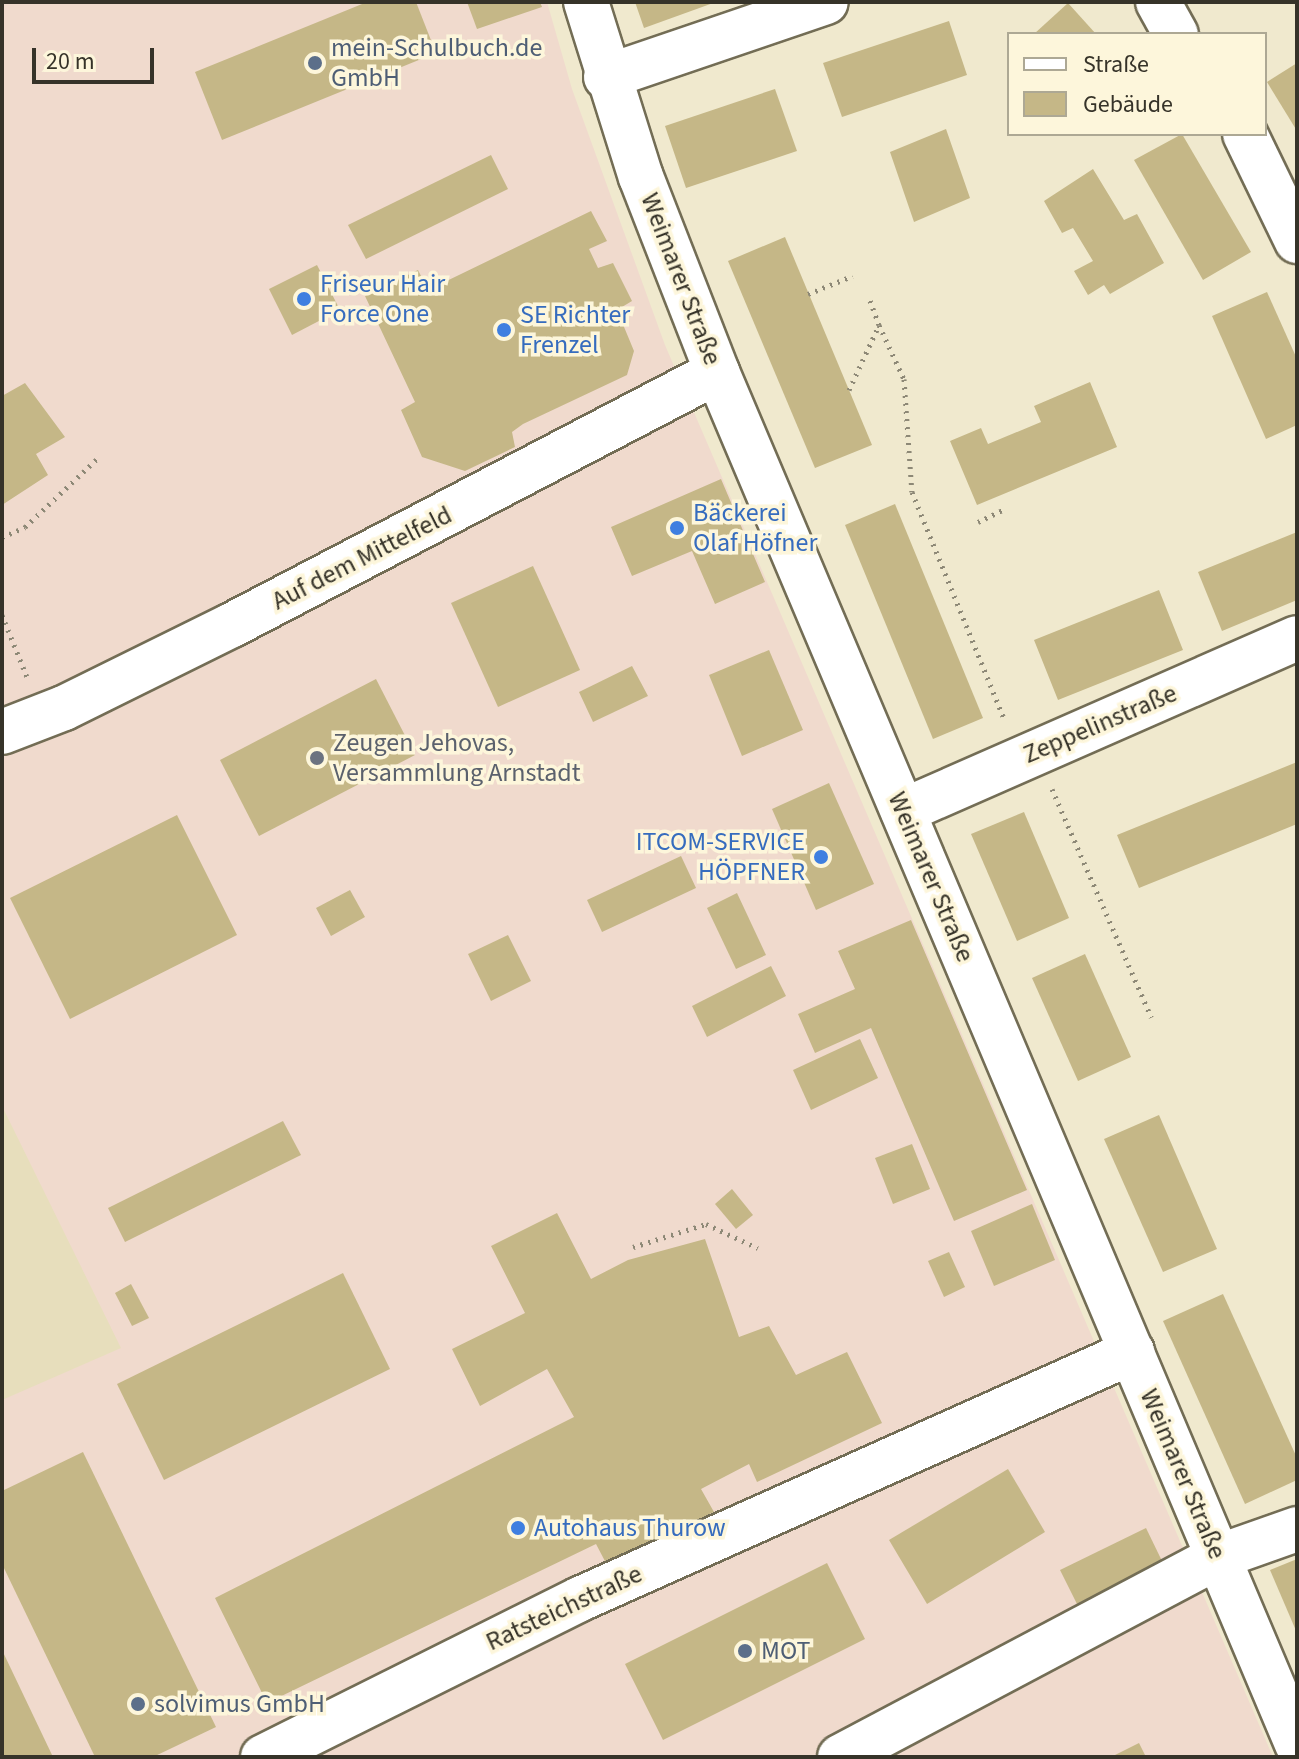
<!DOCTYPE html>
<meta charset="utf-8">
<style>
body{margin:0}
#map{position:relative;width:1299px;height:1759px;overflow:hidden;background:#f0e9ce;font-family:"Source Sans 3",sans-serif}
div>[style]{position:absolute}
.commercial>*{inset:0;background:#f0dacd}
.built>*{inset:0;background:#e7debc}
.building>*{inset:0;background:#c5b787}
.path>*{height:5px;margin-top:-2.5px;transform-origin:0;background:repeating-linear-gradient(90deg,#8d8876 0 2px,transparent 0 8px)}
.roads{filter:drop-shadow(2px 0 #736d55) drop-shadow(-2px 0 #736d55) drop-shadow(0 2px #736d55) drop-shadow(0 -2px #736d55)}
.minor>*{height:44px;margin:-22px;padding:0 22px;transform-origin:22px;border-radius:22px;background:#fff}
.dots>*{width:22px;height:22px;translate:-50% -50%;box-sizing:border-box;border:4px solid #fdf6db;border-radius:50%}
span{translate:-50% -50%;white-space:nowrap;text-align:center;line-height:1.15;-webkit-text-stroke:7px #fdf6db;paint-order:stroke}
.service-label{font-size:26px;color:#4e5e75}
.left{translate:0 -50%;text-align:left}
.street-label{font-size:26px;color:#363329}
.shop-label{font-size:26px;color:#366cbe}
.right{translate:-100% -50%;text-align:right}
.worship-label{font-size:26px;color:#5b616d}
.frame{position:absolute;inset:0;border:4px solid #363329;pointer-events:none}
.legend{position:absolute;left:1007px;top:32px;width:260px;height:104px;box-sizing:border-box;background:#fdf6db;border:2px solid #ada894;margin:0;padding:10px 14px;list-style:none;font-size:24px;color:#363329}
.legend li{display:flex;align-items:center;gap:16px;height:40px}
.legend b{width:40px;border:2px solid #ada894}
.scale{position:absolute;left:32px;top:48px;width:122px;height:36px;box-sizing:border-box;border:4px solid #363329;border-top:0;padding-left:10px;font-size:24px;line-height:28px;white-space:nowrap;color:#363329;-webkit-text-stroke:6px #fdf6db;paint-order:stroke}
</style>
<div id="map">
<div class="commercial">
<div style="clip-path:polygon(2px 2px,547px 2px,572px 89px,665px 345px,1273px 1757px,2px 1757px)"></div>
</div>
<div class="built">
<div style="clip-path:polygon(2px 1106px,121px 1348px,2px 1400px)"></div>
</div>
<div class="building">
<div style="clip-path:polygon(367px 2px,416px 2px,436px 53px,222px 140px,195px 72px)"></div>
<div style="clip-path:polygon(467px 2px,540px 2px,542px 7px,477px 29px)"></div>
<div style="clip-path:polygon(635px 2px,716px 2px,644px 28px)"></div>
<div style="clip-path:polygon(1068px 3px,1096px 34px,1034px 34px)"></div>
<div style="clip-path:polygon(949px 21px,967px 75px,842px 117px,823px 63px)"></div>
<div style="clip-path:polygon(1297px 63px,1297px 131px,1267px 82px)"></div>
<div style="clip-path:polygon(775px 89px,797px 151px,686px 188px,665px 126px)"></div>
<div style="clip-path:polygon(946px 129px,970px 198px,914px 222px,890px 152px)"></div>
<div style="clip-path:polygon(1182px 134px,1251px 252px,1203px 280px,1134px 160px)"></div>
<div style="clip-path:polygon(491px 155px,508px 189px,366px 259px,348px 225px)"></div>
<div style="clip-path:polygon(1093px 169px,1124px 220px,1137px 214px,1164px 263px,1110px 294px,1104px 285px,1088px 295px,1074px 271px,1093px 261px,1073px 228px,1062px 233px,1044px 201px)"></div>
<div style="clip-path:polygon(591px 211px,607px 241px,589px 249px,598px 268px,613px 263px,632px 301px,617px 310px,634px 351px,627px 375px,523px 424px,512px 432px,515px 447px,465px 471px,422px 457px,401px 410px,415px 402px,365px 296px,418px 270px,428px 290px)"></div>
<div style="clip-path:polygon(785px 237px,872px 445px,815px 468px,728px 261px)"></div>
<div style="clip-path:polygon(317px 265px,340px 310px,292px 335px,269px 289px)"></div>
<div style="clip-path:polygon(1267px 292px,1297px 359px,1297px 425px,1266px 439px,1212px 316px)"></div>
<div style="clip-path:polygon(1090px 382px,1117px 447px,977px 505px,950px 441px,981px 428px,988px 444px,1041px 422px,1034px 406px)"></div>
<div style="clip-path:polygon(25px 383px,65px 437px,36px 454px,48px 475px,2px 505px,2px 396px)"></div>
<div style="clip-path:polygon(721px 479px,765px 582px,715px 604px,692px 551px,632px 576px,611px 527px)"></div>
<div style="clip-path:polygon(895px 504px,983px 718px,933px 739px,845px 525px)"></div>
<div style="clip-path:polygon(1297px 532px,1297px 600px,1222px 631px,1198px 572px)"></div>
<div style="clip-path:polygon(533px 566px,580px 670px,498px 707px,451px 603px)"></div>
<div style="clip-path:polygon(1159px 590px,1183px 650px,1058px 700px,1034px 640px)"></div>
<div style="clip-path:polygon(769px 650px,803px 730px,742px 756px,709px 675px)"></div>
<div style="clip-path:polygon(632px 666px,648px 696px,593px 722px,579px 692px)"></div>
<div style="clip-path:polygon(376px 679px,415px 755px,259px 836px,220px 760px)"></div>
<div style="clip-path:polygon(1297px 762px,1297px 824px,1139px 888px,1117px 835px)"></div>
<div style="clip-path:polygon(829px 783px,874px 884px,816px 910px,772px 809px)"></div>
<div style="clip-path:polygon(1024px 812px,1069px 918px,1017px 941px,971px 834px)"></div>
<div style="clip-path:polygon(177px 815px,237px 935px,70px 1019px,10px 898px)"></div>
<div style="clip-path:polygon(681px 856px,696px 888px,602px 932px,587px 900px)"></div>
<div style="clip-path:polygon(350px 890px,365px 917px,331px 936px,316px 908px)"></div>
<div style="clip-path:polygon(737px 893px,766px 955px,736px 969px,707px 908px)"></div>
<div style="clip-path:polygon(911px 920px,1027px 1190px,954px 1221px,871px 1028px,815px 1053px,798px 1014px,855px 989px,838px 951px)"></div>
<div style="clip-path:polygon(508px 935px,531px 981px,491px 1001px,468px 954px)"></div>
<div style="clip-path:polygon(1085px 954px,1131px 1057px,1078px 1081px,1032px 978px)"></div>
<div style="clip-path:polygon(771px 966px,786px 996px,707px 1037px,692px 1006px)"></div>
<div style="clip-path:polygon(860px 1039px,878px 1078px,811px 1110px,793px 1070px)"></div>
<div style="clip-path:polygon(1159px 1115px,1217px 1249px,1163px 1272px,1104px 1139px)"></div>
<div style="clip-path:polygon(283px 1121px,301px 1155px,125px 1242px,108px 1208px)"></div>
<div style="clip-path:polygon(912px 1144px,930px 1189px,893px 1204px,875px 1158px)"></div>
<div style="clip-path:polygon(732px 1189px,753px 1215px,736px 1229px,715px 1204px)"></div>
<div style="clip-path:polygon(1032px 1204px,1055px 1260px,994px 1286px,971px 1231px)"></div>
<div style="clip-path:polygon(557px 1213px,591px 1279px,628px 1260px,705px 1239px,739px 1337px,769px 1326px,796px 1375px,847px 1352px,882px 1423px,757px 1482px,749px 1464px,701px 1489px,714px 1512px,607px 1565px,596px 1544px,267px 1703px,215px 1598px,574px 1417px,547px 1369px,480px 1406px,452px 1349px,525px 1313px,491px 1246px)"></div>
<div style="clip-path:polygon(949px 1252px,965px 1287px,944px 1297px,928px 1261px)"></div>
<div style="clip-path:polygon(343px 1273px,390px 1369px,164px 1480px,117px 1384px)"></div>
<div style="clip-path:polygon(131px 1284px,149px 1318px,132px 1326px,115px 1293px)"></div>
<div style="clip-path:polygon(1223px 1294px,1297px 1458px,1297px 1480px,1245px 1504px,1163px 1321px)"></div>
<div style="clip-path:polygon(83px 1452px,216px 1727px,153px 1757px,95px 1757px,2px 1564px,2px 1491px)"></div>
<div style="clip-path:polygon(1008px 1469px,1045px 1532px,927px 1604px,889px 1540px)"></div>
<div style="clip-path:polygon(1146px 1528px,1162px 1561px,1077px 1604px,1060px 1570px)"></div>
<div style="clip-path:polygon(1297px 1559px,1297px 1633px,1270px 1570px)"></div>
<div style="clip-path:polygon(827px 1563px,865px 1639px,663px 1740px,625px 1664px)"></div>
<div style="clip-path:polygon(2px 1650px,53px 1757px,2px 1757px)"></div>
<div style="clip-path:polygon(1139px 1743px,1146px 1757px,1111px 1757px)"></div>
</div>
<div class="path">
<div style="left:808px;top:294px;width:48px;rotate:-22.2deg"></div>
<div style="left:879px;top:325px;width:60px;rotate:65.2deg"></div>
<div style="left:904px;top:379px;width:113px;rotate:86deg"></div>
<div style="left:912px;top:492px;width:245px;rotate:67.9deg"></div>
<div style="left:849px;top:390px;width:72px;rotate:-65.2deg"></div>
<div style="left:879px;top:325px;width:27px;rotate:-110deg"></div>
<div style="left:978px;top:522px;width:30px;rotate:-26deg"></div>
<div style="left:2px;top:537px;width:25px;rotate:-23deg"></div>
<div style="left:25px;top:527px;width:100px;rotate:-43.4deg"></div>
<div style="left:2px;top:615px;width:67px;rotate:68deg"></div>
<div style="left:1052px;top:789px;width:249px;rotate:66.5deg"></div>
<div style="left:633px;top:1247px;width:77px;rotate:-17.5deg"></div>
<div style="left:706px;top:1224px;width:57px;rotate:24.8deg"></div>
</div>
<div class="roads">
<div class="minor">
<div style="left:586px;top:2px;width:183px;rotate:72.6deg"></div>
<div style="left:641px;top:177px;width:209px;rotate:68.7deg"></div>
<div style="left:717px;top:372px;width:1490px;rotate:67.08deg"></div>
<div style="left:1158px;top:2px;width:37px;rotate:61deg"></div>
<div style="left:606px;top:77px;width:232px;rotate:-18.8deg"></div>
<div style="left:1245px;top:134px;width:119px;rotate:64.1deg"></div>
<div style="left:2px;top:732px;width:66px;rotate:-21.2deg"></div>
<div style="left:64px;top:708px;width:187px;rotate:-26.3deg"></div>
<div style="left:232px;top:625px;width:547px;rotate:-27.55deg"></div>
<div style="left:903px;top:811px;width:430px;rotate:-23.7deg"></div>
<div style="left:263px;top:1757px;width:354px;rotate:-26.5deg"></div>
<div style="left:580px;top:1599px;width:605px;rotate:-24.11deg"></div>
<div style="left:840px;top:1757px;width:428px;rotate:-27.9deg"></div>
<div style="left:1218px;top:1557px;width:84px;rotate:-19.5deg"></div>
</div>
</div>
<div class="dots">
<div style="left:315px;top:63px;background:#5c6f8a"></div>
<div style="left:304px;top:299px;background:#3f7fe0"></div>
<div style="left:504px;top:330px;background:#3f7fe0"></div>
<div style="left:677px;top:528px;background:#3f7fe0"></div>
<div style="left:317px;top:758px;background:#6b7280"></div>
<div style="left:821px;top:857px;background:#3f7fe0"></div>
<div style="left:518px;top:1528px;background:#3f7fe0"></div>
<div style="left:745px;top:1651px;background:#5c6f8a"></div>
<div style="left:138px;top:1704px;background:#5c6f8a"></div>
</div>
<div class="service-label">
<span class="left" style="left:331px;top:63px">mein-Schulbuch.de<br>GmbH</span>
<span class="left" style="left:761px;top:1651px">MOT</span>
<span class="left" style="left:154px;top:1704px">solvimus GmbH</span>
</div>
<div class="street-label">
<span style="left:681px;top:279px;rotate:69deg">Weimarer Straße</span>
<span style="left:362px;top:558px;rotate:-27deg">Auf dem Mittelfeld</span>
<span style="left:1100px;top:724px;rotate:-23deg">Zeppelinstraße</span>
<span style="left:931px;top:877px;rotate:67deg">Weimarer Straße</span>
<span style="left:1183px;top:1474px;rotate:67deg">Weimarer Straße</span>
<span style="left:564px;top:1608px;rotate:-25deg">Ratsteichstraße</span>
</div>
<div class="shop-label">
<span class="left" style="left:320px;top:299px">Friseur Hair<br>Force One</span>
<span class="left" style="left:520px;top:330px">SE Richter<br>Frenzel</span>
<span class="left" style="left:693px;top:528px">Bäckerei<br>Olaf Höfner</span>
<span class="right" style="left:805px;top:857px">ITCOM-SERVICE<br>HÖPFNER</span>
<span class="left" style="left:534px;top:1528px">Autohaus Thurow</span>
</div>
<div class="worship-label">
<span class="left" style="left:333px;top:758px">Zeugen Jehovas,<br>Versammlung Arnstadt</span>
</div>
<div class="frame"></div>
<ul class="legend">
<li><b style="height:10px;background:#fff"></b>Straße</li>
<li><b style="height:22px;background:#c5b787"></b>Gebäude</li>
</ul>
<div class="scale">20 m</div>
</div>
